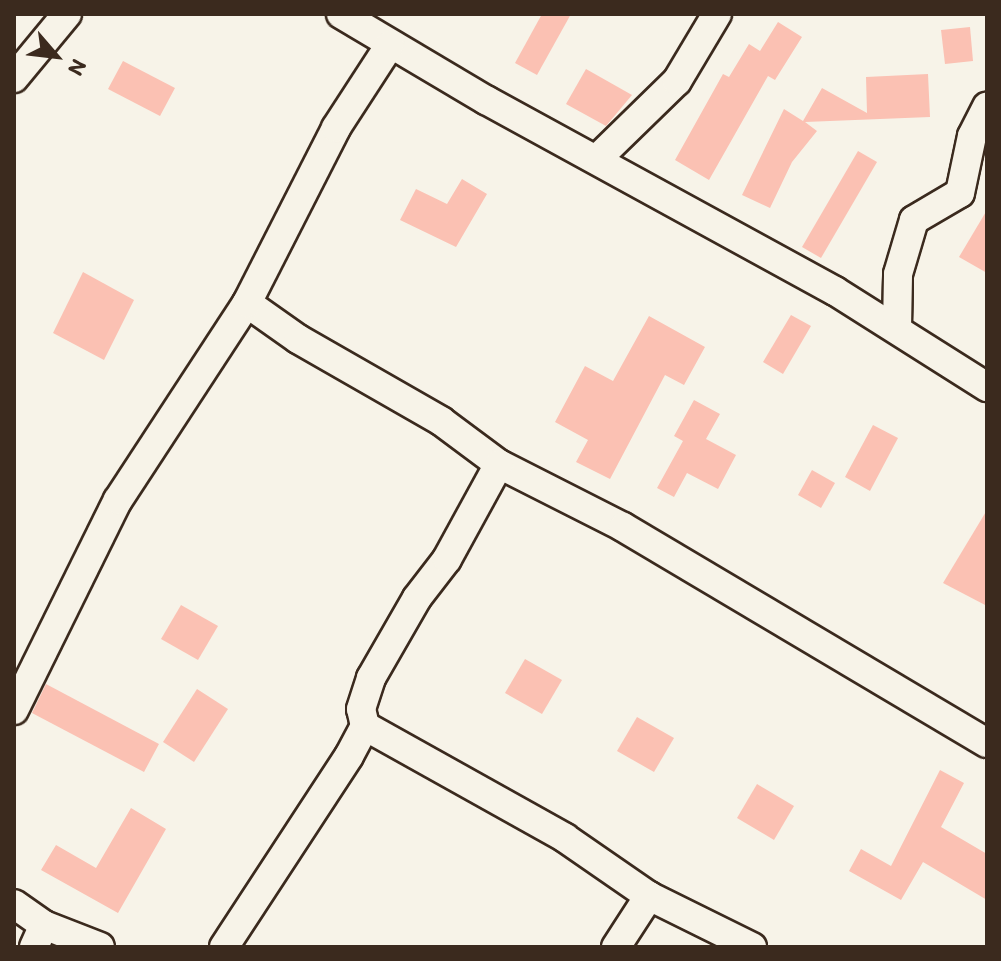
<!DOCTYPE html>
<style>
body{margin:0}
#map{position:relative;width:1001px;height:961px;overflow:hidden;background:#f7f3e8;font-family:Itim,sans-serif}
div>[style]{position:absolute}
.building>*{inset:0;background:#fbc1b3}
.roads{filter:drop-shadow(2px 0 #3b2a1e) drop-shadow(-2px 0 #3b2a1e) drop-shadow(0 2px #3b2a1e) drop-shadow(0 -2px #3b2a1e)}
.minor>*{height:28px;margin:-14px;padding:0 14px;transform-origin:14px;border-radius:14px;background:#f7f3e8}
span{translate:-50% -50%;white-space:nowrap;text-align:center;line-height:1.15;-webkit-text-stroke:6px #f7f3e8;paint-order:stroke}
.frame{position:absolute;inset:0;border:16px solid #3b2a1e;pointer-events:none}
.north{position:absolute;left:16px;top:16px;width:80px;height:80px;-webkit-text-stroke:6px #f7f3e8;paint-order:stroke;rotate:118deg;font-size:22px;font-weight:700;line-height:32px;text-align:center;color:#3b2a1e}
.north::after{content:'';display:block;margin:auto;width:28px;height:36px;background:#3b2a1e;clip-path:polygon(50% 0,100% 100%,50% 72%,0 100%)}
</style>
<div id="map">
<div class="building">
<div style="clip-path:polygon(542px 14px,571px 14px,537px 75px,515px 63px)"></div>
<div style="clip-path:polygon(778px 22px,802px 37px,775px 80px,768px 76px,709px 180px,675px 160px,723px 74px,729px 77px,749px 44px,760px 51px)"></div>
<div style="clip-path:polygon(970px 27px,973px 61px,945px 64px,941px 30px)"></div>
<div style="clip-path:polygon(123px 61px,175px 88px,160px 116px,108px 89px)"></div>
<div style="clip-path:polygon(586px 69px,632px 95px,606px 126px,566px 104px)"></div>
<div style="clip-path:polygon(928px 74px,930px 117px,805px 122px,817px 131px,792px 162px,770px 208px,742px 195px,784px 109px,803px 121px,822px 88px,867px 113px,866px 77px)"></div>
<div style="clip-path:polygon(858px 151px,877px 162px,821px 258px,802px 247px)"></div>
<div style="clip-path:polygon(462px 179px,487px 194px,456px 247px,400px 220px,416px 189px,447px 204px)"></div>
<div style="clip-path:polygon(987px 210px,987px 273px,959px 257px)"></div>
<div style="clip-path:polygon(83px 272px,134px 300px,104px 360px,53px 333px)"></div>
<div style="clip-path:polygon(791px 315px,811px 326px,783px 374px,763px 362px)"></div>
<div style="clip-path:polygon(649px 316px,705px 347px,684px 385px,665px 375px,610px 479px,576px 462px,588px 440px,555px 422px,585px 366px,613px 381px)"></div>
<div style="clip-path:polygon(694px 400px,720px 414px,706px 439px,736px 455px,718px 489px,687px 473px,674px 497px,657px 488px,683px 441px,674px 436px)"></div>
<div style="clip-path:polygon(873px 425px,898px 438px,870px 491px,845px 477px)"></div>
<div style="clip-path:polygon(812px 470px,835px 483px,821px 508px,798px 495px)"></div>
<div style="clip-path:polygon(987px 510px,987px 606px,943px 583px)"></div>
<div style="clip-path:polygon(181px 605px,218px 626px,198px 660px,161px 639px)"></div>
<div style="clip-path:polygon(525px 659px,562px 680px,542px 714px,505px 693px)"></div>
<div style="clip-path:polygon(46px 684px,159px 744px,144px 772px,32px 713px)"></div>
<div style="clip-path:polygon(197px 689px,228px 709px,194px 762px,163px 742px)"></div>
<div style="clip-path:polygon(637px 717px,674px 738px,654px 772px,617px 751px)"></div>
<div style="clip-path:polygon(940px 770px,964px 783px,941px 827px,987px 854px,987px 900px,923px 862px,901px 900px,849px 871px,861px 849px,891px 866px)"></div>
<div style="clip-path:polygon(757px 784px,794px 806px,774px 840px,737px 818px)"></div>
<div style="clip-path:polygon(131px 808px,166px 829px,118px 913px,41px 870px,56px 845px,96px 868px)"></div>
</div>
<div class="roads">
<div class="minor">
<div style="left:341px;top:14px;width:169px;rotate:30.7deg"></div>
<div style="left:486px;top:100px;width:398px;rotate:28.7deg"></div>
<div style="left:835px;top:291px;width:180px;rotate:32.3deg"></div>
<div style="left:14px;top:78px;width:83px;rotate:-50.4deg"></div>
<div style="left:599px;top:157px;width:109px;rotate:-44.3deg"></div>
<div style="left:677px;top:81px;width:78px;rotate:-59.2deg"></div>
<div style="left:247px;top:303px;width:62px;rotate:35.2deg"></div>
<div style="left:298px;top:339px;width:165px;rotate:29.8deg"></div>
<div style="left:441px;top:421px;width:72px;rotate:36.6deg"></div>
<div style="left:499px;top:464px;width:139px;rotate:26.9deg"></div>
<div style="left:623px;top:527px;width:423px;rotate:30.7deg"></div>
<div style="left:897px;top:328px;width:54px;rotate:-88.9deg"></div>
<div style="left:898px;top:274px;width:56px;rotate:-73.5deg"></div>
<div style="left:914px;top:220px;width:53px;rotate:-30.4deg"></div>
<div style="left:960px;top:193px;width:58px;rotate:-78.1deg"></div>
<div style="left:972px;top:136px;width:33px;rotate:-63deg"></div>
<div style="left:14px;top:710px;width:234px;rotate:-63.7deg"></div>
<div style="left:118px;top:500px;width:235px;rotate:-56.8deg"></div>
<div style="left:247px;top:303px;width:196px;rotate:-63deg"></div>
<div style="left:336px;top:128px;width:99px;rotate:-57deg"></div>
<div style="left:365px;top:726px;width:229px;rotate:29.2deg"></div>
<div style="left:565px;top:838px;width:102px;rotate:34.6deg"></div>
<div style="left:649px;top:896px;width:115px;rotate:26.3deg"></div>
<div style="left:14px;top:904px;width:37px;rotate:35deg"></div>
<div style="left:44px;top:925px;width:60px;rotate:21.4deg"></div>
<div style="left:34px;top:947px;width:24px;rotate:-66deg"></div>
<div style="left:224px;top:947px;width:228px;rotate:-56.8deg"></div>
<div style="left:349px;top:756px;width:34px;rotate:-62deg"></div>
<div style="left:365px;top:726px;width:17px;rotate:-103deg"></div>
<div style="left:361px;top:709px;width:33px;rotate:-72deg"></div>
<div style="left:371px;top:678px;width:92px;rotate:-60.1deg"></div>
<div style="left:417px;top:598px;width:49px;rotate:-52.4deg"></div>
<div style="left:447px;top:559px;width:108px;rotate:-61.3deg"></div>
<div style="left:616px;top:947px;width:61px;rotate:-57.1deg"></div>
</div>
</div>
<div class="frame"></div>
<div class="north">N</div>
</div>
